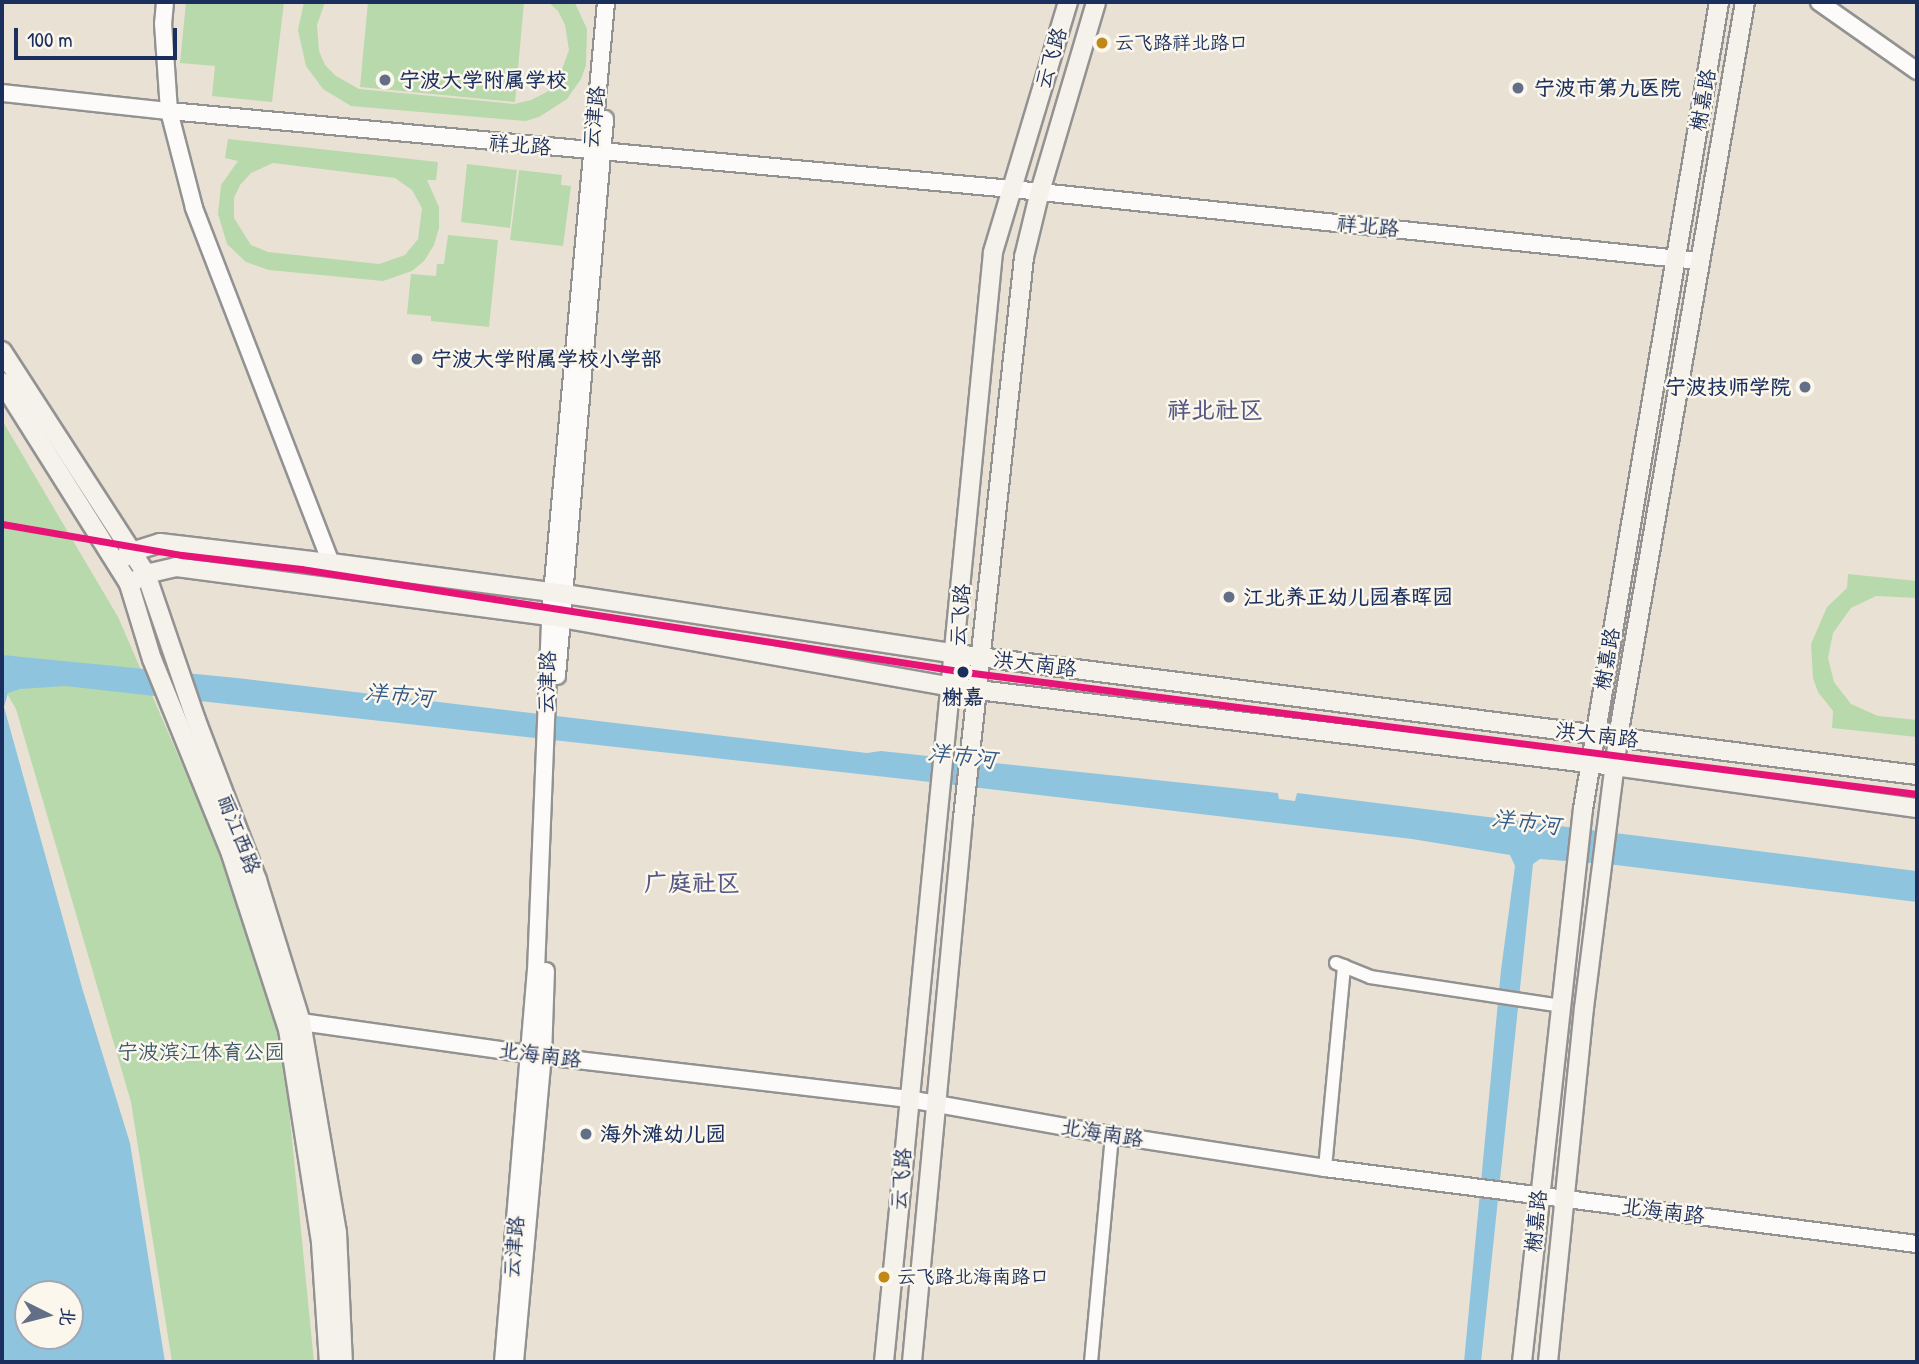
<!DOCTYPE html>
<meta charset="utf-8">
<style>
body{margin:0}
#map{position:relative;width:1919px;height:1364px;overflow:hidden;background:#e9e2d4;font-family:"Patrick Hand","LXGW WenKai TC",sans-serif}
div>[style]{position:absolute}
.green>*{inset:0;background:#b7d9ab}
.water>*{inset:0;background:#8fc4de}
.roads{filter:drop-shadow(2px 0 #939293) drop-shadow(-2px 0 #939293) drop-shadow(0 2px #939293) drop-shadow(0 -2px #939293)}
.minor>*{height:12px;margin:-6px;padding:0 6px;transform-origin:6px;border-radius:6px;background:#fcfbf9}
.tertiary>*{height:16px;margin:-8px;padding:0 8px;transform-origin:8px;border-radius:8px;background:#fcfbf9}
.secondary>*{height:18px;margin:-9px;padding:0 9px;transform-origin:9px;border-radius:9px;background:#f5f1eb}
.metro-1>*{height:7px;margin:-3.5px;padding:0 3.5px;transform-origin:3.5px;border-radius:3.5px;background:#e61477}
.dots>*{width:19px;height:19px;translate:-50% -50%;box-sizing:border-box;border:4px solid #fbf7ec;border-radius:50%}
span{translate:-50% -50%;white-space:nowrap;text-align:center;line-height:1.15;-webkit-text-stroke:5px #fbf7ec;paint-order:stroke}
.bus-label{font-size:19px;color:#1b2f5e}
.left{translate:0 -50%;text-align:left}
.street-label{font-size:21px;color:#1b2f5e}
.poi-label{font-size:21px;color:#1b2f5e;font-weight:700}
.right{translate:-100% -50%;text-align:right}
.stop-label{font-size:21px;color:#1b2f5e;font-weight:700}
.park-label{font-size:21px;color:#385869}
.water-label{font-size:23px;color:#325886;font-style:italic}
.quarter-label{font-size:24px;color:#555784;font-weight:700}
.frame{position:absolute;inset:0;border:4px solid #1b2f5e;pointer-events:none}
.north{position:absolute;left:14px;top:1280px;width:70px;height:70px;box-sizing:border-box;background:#fbf7ec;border:2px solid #a1a7b3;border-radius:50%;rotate:96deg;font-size:19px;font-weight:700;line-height:28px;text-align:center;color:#1b2f5e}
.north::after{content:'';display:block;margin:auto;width:24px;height:32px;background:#636e87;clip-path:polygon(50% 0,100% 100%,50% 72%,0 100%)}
.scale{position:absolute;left:14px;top:28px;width:163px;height:32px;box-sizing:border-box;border:4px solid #1b2f5e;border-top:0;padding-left:9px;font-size:21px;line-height:24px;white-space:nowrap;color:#1b2f5e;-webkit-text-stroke:5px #fbf7ec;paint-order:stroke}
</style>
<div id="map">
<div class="green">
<div style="clip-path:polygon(186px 2px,284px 2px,272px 102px,212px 96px,215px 66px,180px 63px)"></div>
<div style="clip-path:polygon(304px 2px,325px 2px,317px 25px,319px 51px,325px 65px,336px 76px,359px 89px,514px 104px,531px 100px,547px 92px,558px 80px,569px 50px,565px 25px,558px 11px,548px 2px,575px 3px,587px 29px,586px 65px,581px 79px,567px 99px,539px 117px,526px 121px,351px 106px,323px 89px,306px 66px,298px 30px)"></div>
<div style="clip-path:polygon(368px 2px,524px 2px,515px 102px,360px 87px)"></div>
<div style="clip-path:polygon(evenodd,228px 139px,438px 162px,436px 180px,427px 180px,439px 207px,439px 228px,434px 245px,424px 261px,412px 271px,383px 281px,269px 270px,246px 262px,227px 244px,218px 214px,221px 185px,238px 161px,225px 158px,228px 139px,273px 163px,395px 178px,412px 190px,422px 208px,418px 239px,405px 255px,379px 264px,268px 252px,251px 245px,234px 218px,234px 198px,240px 185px,251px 173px,273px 163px)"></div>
<div style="clip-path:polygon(467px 164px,517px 170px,510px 228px,461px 222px)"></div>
<div style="clip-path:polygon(519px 170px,562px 175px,561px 185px,571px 186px,563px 246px,510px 240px)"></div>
<div style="clip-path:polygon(448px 235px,498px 240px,489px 327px,431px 321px,431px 316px,407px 314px,411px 274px,436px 276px,437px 264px,444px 264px)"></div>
<div style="clip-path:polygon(2px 420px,118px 617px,211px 831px,282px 1038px,314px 1362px,172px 1362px,131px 1102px,16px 709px,2px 685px)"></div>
<div style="clip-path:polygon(1848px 574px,1917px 581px,1917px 598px,1876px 596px,1851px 608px,1833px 633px,1828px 658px,1834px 682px,1851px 704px,1878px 716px,1917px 720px,1917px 737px,1832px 728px,1833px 711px,1818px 692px,1813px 678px,1811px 644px,1827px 607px,1847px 588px)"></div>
</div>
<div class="water">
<div style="clip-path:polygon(evenodd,2px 655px,237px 678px,867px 753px,881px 751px,1278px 793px,1279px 799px,1295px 801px,1297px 793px,1916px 871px,1917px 902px,1616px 865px,1540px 859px,1533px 864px,1481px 1362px,1464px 1362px,1501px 970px,1515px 866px,1510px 855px,1412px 839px,913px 780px,65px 686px,20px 689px,8px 693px,4px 707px,83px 991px,130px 1143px,165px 1362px,2px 1362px,2px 655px,28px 1294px,70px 1294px,70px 1336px,28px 1336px,28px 1294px)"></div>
</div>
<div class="roads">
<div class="minor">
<div style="left:1336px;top:963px;width:37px;rotate:22deg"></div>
<div style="left:1370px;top:977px;width:193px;rotate:8.6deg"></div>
<div style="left:1325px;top:1168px;width:203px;rotate:-84.6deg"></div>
<div style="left:1091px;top:1362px;width:228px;rotate:-84.7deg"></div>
</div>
<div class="tertiary">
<div style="left:165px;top:2px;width:21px;rotate:95deg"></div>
<div style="left:163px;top:23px;width:88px;rotate:86.1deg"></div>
<div style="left:169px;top:111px;width:100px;rotate:75.5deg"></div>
<div style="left:194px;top:208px;width:381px;rotate:68.9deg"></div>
<div style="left:1819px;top:2px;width:120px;rotate:35.1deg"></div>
<div style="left:2px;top:93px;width:168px;rotate:6.2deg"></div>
<div style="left:169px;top:111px;width:847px;rotate:5.29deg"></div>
<div style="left:1012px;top:189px;width:690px;rotate:5.99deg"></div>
<div style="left:557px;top:676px;width:559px;rotate:-85.07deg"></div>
<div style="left:290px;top:1028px;width:13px;rotate:-29deg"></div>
<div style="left:301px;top:1022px;width:244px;rotate:8deg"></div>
<div style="left:543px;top:1056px;width:369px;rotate:6.7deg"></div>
<div style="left:909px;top:1099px;width:206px;rotate:10.1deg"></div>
<div style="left:1112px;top:1135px;width:216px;rotate:8.8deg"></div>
<div style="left:1325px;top:1168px;width:597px;rotate:7.32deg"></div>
<div style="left:503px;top:1362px;width:392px;rotate:-85.2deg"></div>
<div style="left:536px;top:971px;width:355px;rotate:-87.7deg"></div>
<div style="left:550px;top:616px;width:617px;rotate:-84.79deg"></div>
<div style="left:515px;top:1362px;width:307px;rotate:-84.8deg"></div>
<div style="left:543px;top:1056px;width:85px;rotate:-88deg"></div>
</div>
<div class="secondary">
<div style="left:2px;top:351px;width:265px;rotate:57.1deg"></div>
<div style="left:146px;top:574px;width:154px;rotate:71.1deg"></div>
<div style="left:196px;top:720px;width:171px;rotate:69.1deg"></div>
<div style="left:257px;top:880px;width:149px;rotate:72.8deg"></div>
<div style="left:301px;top:1022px;width:213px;rotate:80.3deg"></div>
<div style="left:337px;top:1232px;width:130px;rotate:87.4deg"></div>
<div style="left:2px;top:382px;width:239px;rotate:57.8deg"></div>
<div style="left:129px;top:584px;width:78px;rotate:73deg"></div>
<div style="left:152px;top:659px;width:210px;rotate:67.9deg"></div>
<div style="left:231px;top:854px;width:184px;rotate:72deg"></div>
<div style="left:288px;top:1029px;width:217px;rotate:81.2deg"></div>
<div style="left:321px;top:1243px;width:119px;rotate:86.2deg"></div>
<div style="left:117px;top:563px;width:18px;rotate:-38deg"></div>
<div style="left:131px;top:552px;width:30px;rotate:-17deg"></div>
<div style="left:160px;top:543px;width:172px;rotate:6.7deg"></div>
<div style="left:331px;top:563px;width:236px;rotate:7.5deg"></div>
<div style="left:565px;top:594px;width:396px;rotate:8.7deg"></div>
<div style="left:956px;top:654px;width:969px;rotate:7.18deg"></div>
<div style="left:129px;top:584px;width:20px;rotate:-30deg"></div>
<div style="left:146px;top:574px;width:31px;rotate:-13deg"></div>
<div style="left:176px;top:567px;width:377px;rotate:7.5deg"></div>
<div style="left:550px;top:616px;width:409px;rotate:10deg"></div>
<div style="left:953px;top:687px;width:666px;rotate:6.82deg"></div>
<div style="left:1614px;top:766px;width:306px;rotate:7.9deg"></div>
<div style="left:884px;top:1362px;width:1115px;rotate:-84.39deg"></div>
<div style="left:993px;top:252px;width:261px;rotate:-73.3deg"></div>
<div style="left:912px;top:1362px;width:546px;rotate:-84.64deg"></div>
<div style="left:963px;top:818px;width:564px;rotate:-83.79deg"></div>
<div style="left:1024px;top:257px;width:64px;rotate:-76.4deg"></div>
<div style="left:1039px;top:195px;width:201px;rotate:-73.5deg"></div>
<div style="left:1522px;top:1362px;width:556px;rotate:-83.71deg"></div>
<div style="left:1583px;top:809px;width:818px;rotate:-80.43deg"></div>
<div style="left:1548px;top:1362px;width:356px;rotate:-84.2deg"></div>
<div style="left:1584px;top:1008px;width:273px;rotate:-82.8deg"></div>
<div style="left:1618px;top:737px;width:746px;rotate:-80.2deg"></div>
</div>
</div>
<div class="metro-1">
<div style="left:2px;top:524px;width:183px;rotate:9.8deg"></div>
<div style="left:182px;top:555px;width:120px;rotate:6.7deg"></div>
<div style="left:301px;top:569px;width:672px;rotate:8.82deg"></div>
<div style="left:965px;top:672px;width:960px;rotate:7.3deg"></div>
</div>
<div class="dots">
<div style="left:1102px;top:43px;background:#c08818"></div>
<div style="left:385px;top:80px;background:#636e87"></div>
<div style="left:1518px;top:88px;background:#636e87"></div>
<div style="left:417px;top:359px;background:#636e87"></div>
<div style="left:1805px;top:387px;background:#636e87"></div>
<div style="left:1229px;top:597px;background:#636e87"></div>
<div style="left:963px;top:672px;background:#1b2f5e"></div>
<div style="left:586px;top:1134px;background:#636e87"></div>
<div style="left:884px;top:1277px;background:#c08818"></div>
</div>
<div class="bus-label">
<span class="left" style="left:1115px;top:43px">云飞路祥北路口</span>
<span class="left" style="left:897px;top:1277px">云飞路北海南路口</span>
</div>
<div class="street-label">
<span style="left:1051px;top:58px;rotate:-73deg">云飞路</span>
<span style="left:1703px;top:100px;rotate:-80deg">榭嘉路</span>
<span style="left:594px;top:117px;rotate:-84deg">云津路</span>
<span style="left:520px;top:145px;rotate:5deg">祥北路</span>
<span style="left:1368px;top:226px;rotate:6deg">祥北路</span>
<span style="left:960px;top:615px;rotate:-85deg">云飞路</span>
<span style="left:1607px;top:659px;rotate:-80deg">榭嘉路</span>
<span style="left:1035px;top:664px;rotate:7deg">洪大南路</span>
<span style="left:547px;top:682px;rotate:-88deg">云津路</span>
<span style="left:1597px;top:735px;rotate:7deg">洪大南路</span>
<span style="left:239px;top:834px;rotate:69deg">丽江西路</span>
<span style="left:540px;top:1055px;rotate:7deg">北海南路</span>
<span style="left:1102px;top:1133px;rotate:9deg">北海南路</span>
<span style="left:901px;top:1179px;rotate:-85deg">云飞路</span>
<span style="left:1663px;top:1211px;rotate:7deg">北海南路</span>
<span style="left:1536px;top:1221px;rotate:-84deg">榭嘉路</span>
<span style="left:514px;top:1247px;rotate:-85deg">云津路</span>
</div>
<div class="poi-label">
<span class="left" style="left:399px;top:80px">宁波大学附属学校</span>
<span class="left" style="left:1534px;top:88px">宁波市第九医院</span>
<span class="left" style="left:431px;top:359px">宁波大学附属学校小学部</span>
<span class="right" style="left:1791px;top:387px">宁波技师学院</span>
<span class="left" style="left:1243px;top:597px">江北养正幼儿园春晖园</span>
<span class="left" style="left:600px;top:1134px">海外滩幼儿园</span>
</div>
<div class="stop-label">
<span style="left:963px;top:697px">榭嘉</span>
</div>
<div class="park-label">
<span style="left:201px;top:1052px">宁波滨江体育公园</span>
</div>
<div class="water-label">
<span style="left:399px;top:695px;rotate:6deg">洋市河</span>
<span style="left:962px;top:756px;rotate:7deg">洋市河</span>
<span style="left:1526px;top:822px;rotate:7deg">洋市河</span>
</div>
<div class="quarter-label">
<span style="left:1215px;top:410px">祥北社区</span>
<span style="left:692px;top:883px">广庭社区</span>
</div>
<div class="frame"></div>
<div class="north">北</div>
<div class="scale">100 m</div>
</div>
